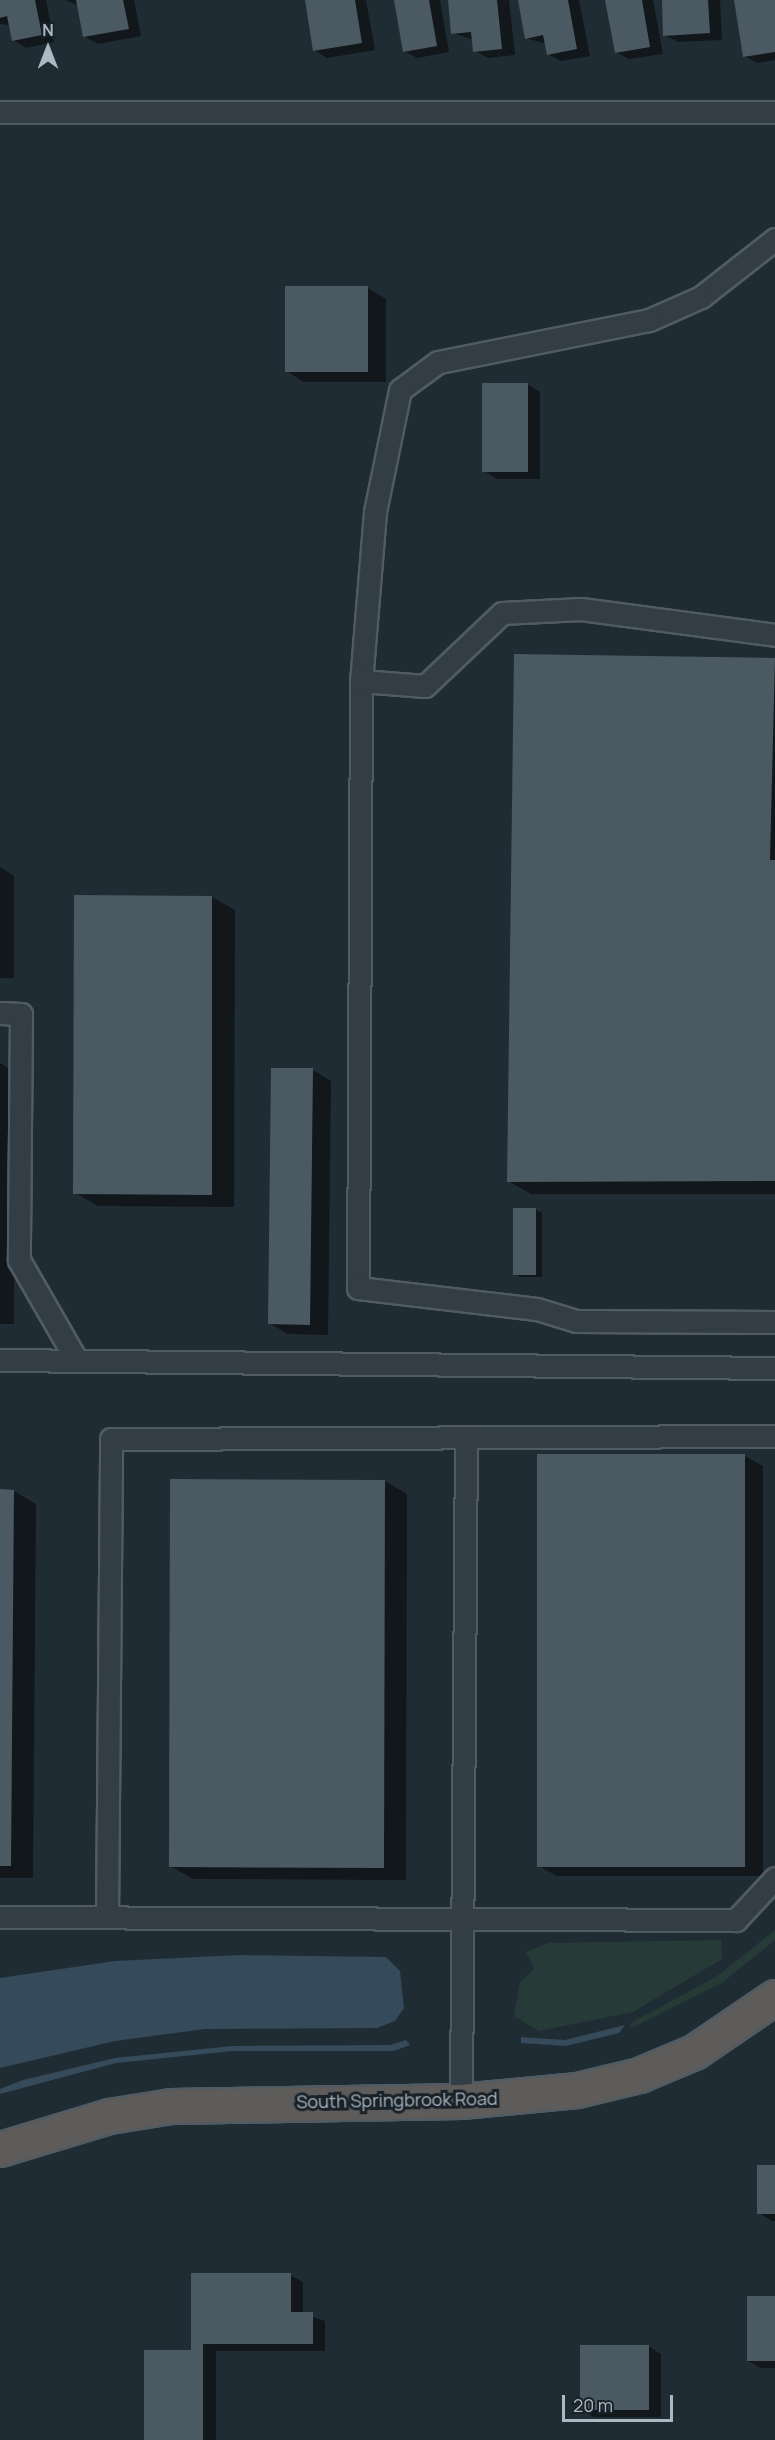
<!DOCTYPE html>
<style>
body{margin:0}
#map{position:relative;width:775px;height:2440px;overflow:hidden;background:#202c34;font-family:Manrope,sans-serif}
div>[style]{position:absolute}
.green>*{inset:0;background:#263a37}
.water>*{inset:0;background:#354a5a}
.shadow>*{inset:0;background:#0007}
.building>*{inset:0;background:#4b5963}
.roads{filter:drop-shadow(2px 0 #515b63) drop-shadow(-2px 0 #515b63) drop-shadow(0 2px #515b63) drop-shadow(0 -2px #515b63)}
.service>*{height:21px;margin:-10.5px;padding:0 10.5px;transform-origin:10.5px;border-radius:10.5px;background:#333d45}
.trunk>*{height:33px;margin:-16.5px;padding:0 16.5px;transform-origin:16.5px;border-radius:16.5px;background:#5e5c5b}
span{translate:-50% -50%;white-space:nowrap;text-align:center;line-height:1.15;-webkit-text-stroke:6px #192229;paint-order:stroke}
.street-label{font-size:18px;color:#adb8c2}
.north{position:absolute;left:18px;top:18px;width:60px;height:60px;-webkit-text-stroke:4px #192229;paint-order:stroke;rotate:0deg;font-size:16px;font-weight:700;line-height:24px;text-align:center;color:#adb8c2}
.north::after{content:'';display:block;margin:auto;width:21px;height:27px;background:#adb8c2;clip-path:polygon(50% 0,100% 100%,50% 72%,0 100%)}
.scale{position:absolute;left:562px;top:2395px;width:111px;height:27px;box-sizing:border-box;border:3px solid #adb8c2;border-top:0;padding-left:8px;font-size:18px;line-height:21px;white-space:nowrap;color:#adb8c2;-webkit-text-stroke:4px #192229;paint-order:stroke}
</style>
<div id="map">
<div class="green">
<div style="clip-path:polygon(775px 1930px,775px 1940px,723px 1982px,630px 2029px,631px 2023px,717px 1976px)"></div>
<div style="clip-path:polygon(721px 1940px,722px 1959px,633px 2012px,539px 2031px,514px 2016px,520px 1982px,534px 1969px,526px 1952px,549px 1943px)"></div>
</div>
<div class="water">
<div style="clip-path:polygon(240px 1955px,386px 1957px,400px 1971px,404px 2008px,395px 2021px,377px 2028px,205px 2029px,115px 2041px,0 2068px,0 1978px,115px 1961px)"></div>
<div style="clip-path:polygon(625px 2025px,619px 2033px,566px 2046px,521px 2043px,521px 2037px,565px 2040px)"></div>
<div style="clip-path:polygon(406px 2040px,410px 2045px,394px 2051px,233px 2051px,116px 2063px,0 2094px,0 2089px,23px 2080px,115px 2058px,233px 2046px,390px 2045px)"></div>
</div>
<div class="shadow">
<div style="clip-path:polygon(0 0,46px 0,54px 42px,26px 48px,13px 40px,10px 25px,0 24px)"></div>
<div style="clip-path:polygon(66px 0,134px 0,141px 36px,98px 44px,85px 37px,79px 6px)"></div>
<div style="clip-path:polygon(306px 0,366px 0,375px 50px,327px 58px,314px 50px)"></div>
<div style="clip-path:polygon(395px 0,440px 0,449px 52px,417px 58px,404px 51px)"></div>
<div style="clip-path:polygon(449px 0,509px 0,515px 55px,488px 58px,475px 51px,474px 40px,453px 33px)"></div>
<div style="clip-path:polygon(519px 0,579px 0,590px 56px,561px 61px,548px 54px,546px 44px,526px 38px)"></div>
<div style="clip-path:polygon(607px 0,653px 0,663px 54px,629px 59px,616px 52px)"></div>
<div style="clip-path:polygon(663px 0,720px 0,722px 40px,678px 42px,665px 35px)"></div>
<div style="clip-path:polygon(735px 0,775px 0,775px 60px,757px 63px,744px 56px)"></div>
<div style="clip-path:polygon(368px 288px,386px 299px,386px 382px,304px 382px,286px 371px)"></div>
<div style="clip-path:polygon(527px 384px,540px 392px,540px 479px,497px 479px,484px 471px)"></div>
<div style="clip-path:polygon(515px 656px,775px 659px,775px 1194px,531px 1194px,508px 1181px)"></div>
<div style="clip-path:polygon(0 867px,14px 876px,14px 978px,0 978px)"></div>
<div style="clip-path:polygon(76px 897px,212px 897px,235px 910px,234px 1207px,98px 1206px,75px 1193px)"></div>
<div style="clip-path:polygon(0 1063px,15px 1072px,14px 1324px,0 1324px)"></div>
<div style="clip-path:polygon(273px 1069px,313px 1070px,331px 1081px,328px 1335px,288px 1334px,269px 1323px)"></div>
<div style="clip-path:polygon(535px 1209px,542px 1213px,542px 1277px,520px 1277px,514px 1274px)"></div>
<div style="clip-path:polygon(745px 1456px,763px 1466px,763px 1876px,557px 1876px,539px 1866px)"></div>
<div style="clip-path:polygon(385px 1481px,407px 1494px,406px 1880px,193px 1879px,170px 1866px)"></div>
<div style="clip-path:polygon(0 1491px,14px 1491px,36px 1504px,33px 1878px,0 1878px)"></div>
<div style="clip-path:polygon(775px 2167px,775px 2221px,772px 2221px,759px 2213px)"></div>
<div style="clip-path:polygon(290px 2275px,303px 2282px,303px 2314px,325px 2321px,325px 2351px,216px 2351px,216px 2440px,145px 2440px,193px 2352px)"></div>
<div style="clip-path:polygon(775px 2297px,775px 2368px,761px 2368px,748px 2361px)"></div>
<div style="clip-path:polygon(648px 2346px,661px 2354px,661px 2417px,594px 2417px,581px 2409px)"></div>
</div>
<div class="building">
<div style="clip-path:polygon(0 0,35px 0,42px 35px,12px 41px,7px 16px,0 18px)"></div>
<div style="clip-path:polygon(76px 0,123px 0,129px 29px,83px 37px)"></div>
<div style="clip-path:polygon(305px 0,355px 0,362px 43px,313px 51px)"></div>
<div style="clip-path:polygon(394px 0,429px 0,437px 46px,403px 52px)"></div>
<div style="clip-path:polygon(448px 0,497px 0,502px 49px,473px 52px,471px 32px,451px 34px)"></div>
<div style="clip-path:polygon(518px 0,568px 0,577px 49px,547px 55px,543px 35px,525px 39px)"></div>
<div style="clip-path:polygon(605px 0,642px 0,650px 47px,615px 53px)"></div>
<div style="clip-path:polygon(662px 0,708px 0,710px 33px,663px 36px)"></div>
<div style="clip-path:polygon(734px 0,775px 0,775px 52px,743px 57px)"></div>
<div style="clip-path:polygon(285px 286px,368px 286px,368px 372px,285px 372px)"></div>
<div style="clip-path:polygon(482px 383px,528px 383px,528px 472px,482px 472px)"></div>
<div style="clip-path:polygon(514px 654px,775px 658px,770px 860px,775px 860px,775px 1181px,507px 1182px)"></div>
<div style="clip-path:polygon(74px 895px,212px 896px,212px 1195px,73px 1194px)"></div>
<div style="clip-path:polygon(271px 1068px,313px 1068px,310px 1325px,268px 1324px)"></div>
<div style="clip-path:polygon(513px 1208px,536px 1208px,536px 1275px,513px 1275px)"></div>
<div style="clip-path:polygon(537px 1454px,745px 1454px,745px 1867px,537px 1867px)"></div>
<div style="clip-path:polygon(170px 1479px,385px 1480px,384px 1868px,169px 1867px)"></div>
<div style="clip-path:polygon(0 1489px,14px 1490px,11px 1866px,0 1866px)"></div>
<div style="clip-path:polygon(757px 2165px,775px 2165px,775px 2214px,757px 2214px)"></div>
<div style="clip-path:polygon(191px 2273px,291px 2273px,291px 2312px,313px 2312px,313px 2344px,203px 2344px,203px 2440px,144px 2440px,144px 2350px,191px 2350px)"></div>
<div style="clip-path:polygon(747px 2296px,775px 2296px,775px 2361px,747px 2361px)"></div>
<div style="clip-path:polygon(580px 2345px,649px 2345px,649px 2410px,580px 2410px)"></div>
</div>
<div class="roads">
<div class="service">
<div style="left:0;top:112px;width:775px"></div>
<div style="left:775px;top:239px;width:94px;rotate:141.9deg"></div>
<div style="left:701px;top:297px;width:57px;rotate:156.1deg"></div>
<div style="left:649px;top:320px;width:215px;rotate:168.7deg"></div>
<div style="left:438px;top:362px;width:47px;rotate:143.6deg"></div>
<div style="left:400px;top:390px;width:125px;rotate:101.6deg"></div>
<div style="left:375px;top:512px;width:170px;rotate:94.7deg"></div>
<div style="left:361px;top:681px;width:607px;rotate:90.28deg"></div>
<div style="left:358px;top:1288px;width:180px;rotate:6.7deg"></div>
<div style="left:537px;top:1309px;width:41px;rotate:17.1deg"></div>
<div style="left:576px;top:1321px;width:199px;rotate:0.3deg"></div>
<div style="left:361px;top:681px;width:64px;rotate:4.5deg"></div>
<div style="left:425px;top:686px;width:106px;rotate:-43.5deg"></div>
<div style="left:502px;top:613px;width:79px;rotate:-2.9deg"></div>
<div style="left:581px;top:609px;width:196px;rotate:7.6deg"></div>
<div style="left:0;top:1013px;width:21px;rotate:3deg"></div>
<div style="left:21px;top:1014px;width:246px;rotate:90.5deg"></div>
<div style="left:19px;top:1260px;width:116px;rotate:60.1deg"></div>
<div style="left:0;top:1360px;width:775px;rotate:0.59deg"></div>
<div style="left:0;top:1917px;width:736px;rotate:0.23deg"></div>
<div style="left:736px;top:1920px;width:57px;rotate:-47.1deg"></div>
<div style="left:107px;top:1917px;width:478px;rotate:-89.5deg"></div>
<div style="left:111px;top:1439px;width:664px;rotate:-0.26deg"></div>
<div style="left:461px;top:2101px;width:664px;rotate:-89.57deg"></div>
</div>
<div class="trunk">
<div style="left:0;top:2149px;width:114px;rotate:-16.8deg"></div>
<div style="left:109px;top:2116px;width:63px;rotate:-9.2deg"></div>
<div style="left:171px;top:2106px;width:290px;rotate:-1deg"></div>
<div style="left:461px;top:2101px;width:117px;rotate:-5.4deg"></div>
<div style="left:577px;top:2090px;width:64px;rotate:-13.6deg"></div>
<div style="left:639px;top:2075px;width:60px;rotate:-22.7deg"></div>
<div style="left:694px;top:2052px;width:98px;rotate:-34.2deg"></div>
</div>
</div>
<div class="street-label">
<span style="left:397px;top:2100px;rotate:-1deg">South Springbrook Road</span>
</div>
<div class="north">N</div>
<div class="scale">20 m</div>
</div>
